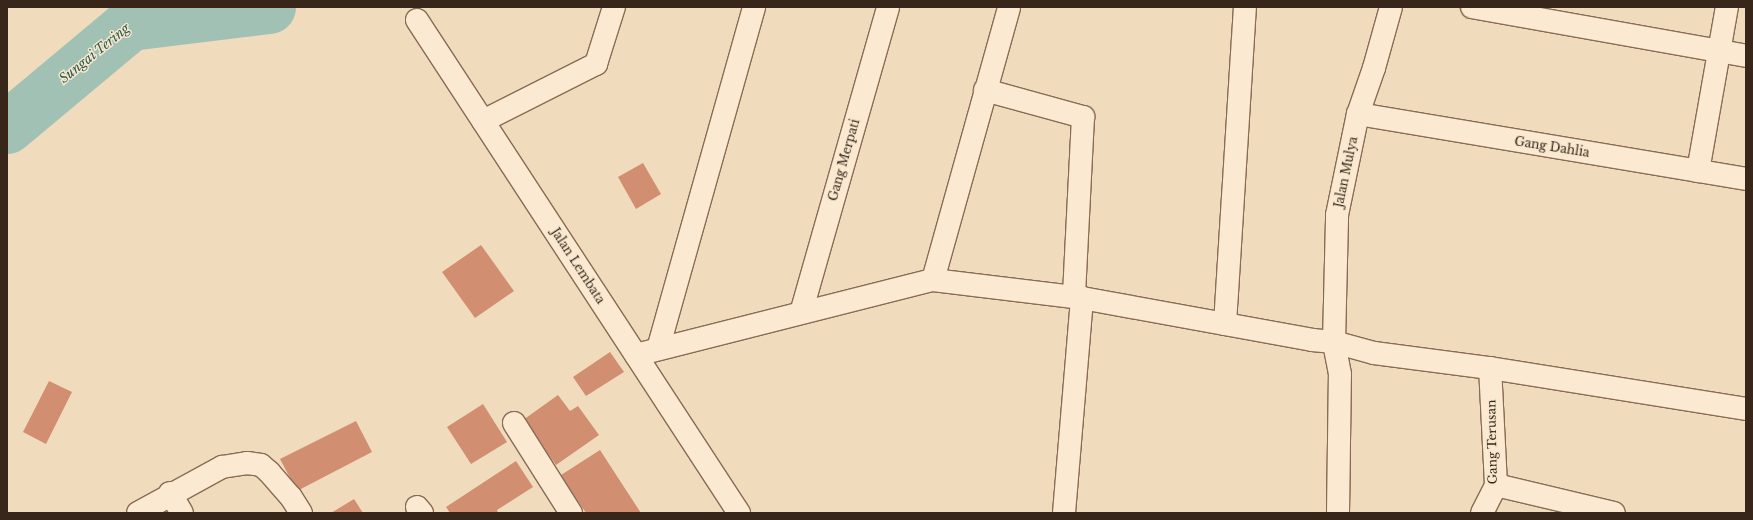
<!DOCTYPE html>
<style>
body{margin:0}
#map{position:relative;width:1753px;height:520px;overflow:hidden;background:#f0dcbd;font-family:"Libre Baskerville",serif}
div>[style]{position:absolute}
.river>*{height:53px;margin:-26.5px;padding:0 26.5px;transform-origin:26.5px;border-radius:26.5px;background:#a1c1b4}
.building>*{inset:0;background:#d18e71}
.roads{filter:drop-shadow(1px 0 #896b55) drop-shadow(-1px 0 #896b55) drop-shadow(0 1px #896b55) drop-shadow(0 -1px #896b55)}
.minor>*{height:22px;margin:-11px;padding:0 11px;transform-origin:11px;border-radius:11px;background:#fbead1}
span{translate:-50% -50%;white-space:nowrap;text-align:center;line-height:1.15;-webkit-text-stroke:3px #f7e7cd;paint-order:stroke}
.street-label{font-size:12px;color:#38261b}
.water-label{font-size:13px;color:#295950;font-style:italic}
.frame{position:absolute;inset:0;border:8px solid #38261b;pointer-events:none}
</style>
<div id="map">
<div class="river">
<div style="left:7px;top:127px;width:160px;rotate:-39.9deg"></div>
<div style="left:130px;top:24px;width:140px;rotate:-7deg"></div>
</div>
<div class="building">
<div style="clip-path:polygon(643px 163px,661px 194px,636px 209px,618px 177px)"></div>
<div style="clip-path:polygon(481px 245px,514px 291px,475px 318px,442px 272px)"></div>
<div style="clip-path:polygon(610px 352px,624px 372px,586px 396px,573px 377px)"></div>
<div style="clip-path:polygon(49px 381px,72px 392px,46px 444px,23px 432px)"></div>
<div style="clip-path:polygon(558px 395px,570px 411px,578px 406px,599px 435px,556px 465px,523px 420px)"></div>
<div style="clip-path:polygon(483px 404px,507px 442px,471px 464px,447px 427px)"></div>
<div style="clip-path:polygon(356px 421px,372px 452px,297px 491px,280px 459px)"></div>
<div style="clip-path:polygon(600px 450px,624px 487px,641px 513px,586px 513px,571px 491px,561px 475px)"></div>
<div style="clip-path:polygon(516px 461px,533px 487px,497px 510px,498px 513px,450px 513px,446px 507px)"></div>
<div style="clip-path:polygon(354px 499px,363px 513px,331px 513px)"></div>
</div>
<div class="roads">
<div class="minor">
<div style="left:1472px;top:7px;width:278px;rotate:10.1deg"></div>
<div style="left:417px;top:20px;width:589px;rotate:56.85deg"></div>
<div style="left:985px;top:90px;width:102px;rotate:15.4deg"></div>
<div style="left:1083px;top:117px;width:180px;rotate:92.9deg"></div>
<div style="left:1358px;top:114px;width:393px;rotate:9.5deg"></div>
<div style="left:483px;top:121px;width:127px;rotate:-26.8deg"></div>
<div style="left:596px;top:64px;width:60px;rotate:-72.5deg"></div>
<div style="left:1698px;top:171px;width:167px;rotate:-80deg"></div>
<div style="left:933px;top:280px;width:283px;rotate:-74.4deg"></div>
<div style="left:801px;top:313px;width:318px;rotate:-74.1deg"></div>
<div style="left:1225px;top:324px;width:318px;rotate:-86.4deg"></div>
<div style="left:658px;top:349px;width:355px;rotate:-74.3deg"></div>
<div style="left:636px;top:355px;width:306px;rotate:-14.2deg"></div>
<div style="left:933px;top:280px;width:150px;rotate:6.9deg"></div>
<div style="left:1082px;top:298px;width:234px;rotate:10.3deg"></div>
<div style="left:1312px;top:340px;width:22px;rotate:5deg"></div>
<div style="left:1334px;top:342px;width:41px;rotate:15.4deg"></div>
<div style="left:1374px;top:353px;width:117px;rotate:7.4deg"></div>
<div style="left:1490px;top:368px;width:259px;rotate:9.1deg"></div>
<div style="left:514px;top:423px;width:107px;rotate:57.7deg"></div>
<div style="left:1496px;top:485px;width:121px;rotate:13.3deg"></div>
<div style="left:170px;top:493px;width:23px;rotate:59deg"></div>
<div style="left:417px;top:507px;width:8px;rotate:50deg"></div>
<div style="left:138px;top:513px;width:96px;rotate:-28.7deg"></div>
<div style="left:222px;top:467px;width:25px;rotate:-9deg"></div>
<div style="left:247px;top:463px;width:14px;rotate:8deg"></div>
<div style="left:261px;top:465px;width:11px;rotate:41deg"></div>
<div style="left:269px;top:472px;width:33px;rotate:49deg"></div>
<div style="left:291px;top:497px;width:19px;rotate:58deg"></div>
<div style="left:1064px;top:513px;width:216px;rotate:-85.2deg"></div>
<div style="left:1338px;top:513px;width:139px;rotate:-89.2deg"></div>
<div style="left:1340px;top:374px;width:33px;rotate:-101deg"></div>
<div style="left:1334px;top:342px;width:127px;rotate:-88.6deg"></div>
<div style="left:1337px;top:215px;width:103px;rotate:-78.3deg"></div>
<div style="left:1358px;top:114px;width:49px;rotate:-70.8deg"></div>
<div style="left:1374px;top:68px;width:63px;rotate:-74.4deg"></div>
<div style="left:1482px;top:513px;width:31px;rotate:-63deg"></div>
<div style="left:1496px;top:485px;width:117px;rotate:-92.9deg"></div>
</div>
</div>
<div class="street-label">
<span style="left:1552px;top:147px;rotate:9deg">Gang Dahlia</span>
<span style="left:844px;top:160px;rotate:-74deg">Gang Merpati</span>
<span style="left:1346px;top:172px;rotate:-78deg">Jalan Mulya</span>
<span style="left:578px;top:266px;rotate:57deg">Jalan Lembata</span>
<span style="left:1492px;top:442px;rotate:-91deg">Gang Terusan</span>
</div>
<div class="water-label">
<span style="left:95px;top:54px;rotate:-39deg">Sungai Tering</span>
</div>
<div class="frame"></div>
</div>
